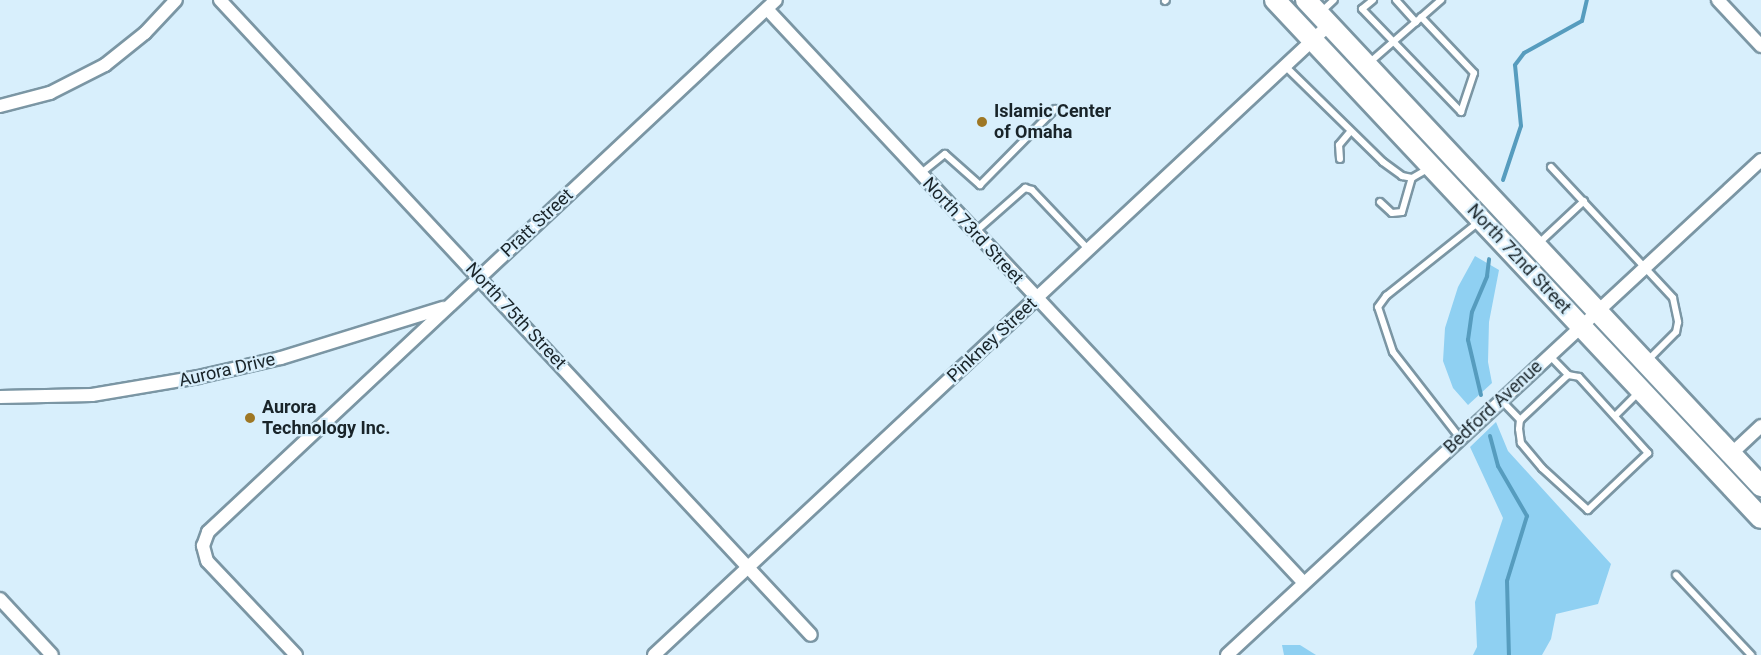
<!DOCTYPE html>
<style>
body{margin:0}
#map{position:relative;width:1761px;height:655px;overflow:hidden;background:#d8effc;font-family:Roboto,sans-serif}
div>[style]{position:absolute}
.green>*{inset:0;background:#8fd0f2}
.stream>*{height:4px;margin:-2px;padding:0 2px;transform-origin:2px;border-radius:2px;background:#569cbe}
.roads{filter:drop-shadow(2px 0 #7b96a4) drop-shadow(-2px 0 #7b96a4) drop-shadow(0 2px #7b96a4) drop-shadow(0 -2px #7b96a4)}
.lane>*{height:6px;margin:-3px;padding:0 3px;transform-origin:3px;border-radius:3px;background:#fff}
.street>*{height:12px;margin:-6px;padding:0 6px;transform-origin:6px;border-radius:6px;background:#fff}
.primary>*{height:20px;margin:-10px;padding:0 10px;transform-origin:10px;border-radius:10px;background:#fff}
.dots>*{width:16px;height:16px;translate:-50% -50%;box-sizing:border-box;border:3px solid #d8effc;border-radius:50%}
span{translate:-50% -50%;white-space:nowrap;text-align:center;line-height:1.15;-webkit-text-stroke:4.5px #d8effc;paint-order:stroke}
.poi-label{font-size:18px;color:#192429;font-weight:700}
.left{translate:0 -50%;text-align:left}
.street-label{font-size:18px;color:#192429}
</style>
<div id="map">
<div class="green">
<div style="clip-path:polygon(1475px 256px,1499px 270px,1489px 322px,1488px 362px,1492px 383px,1468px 405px,1453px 388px,1443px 361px,1445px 328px,1458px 287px)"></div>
<div style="clip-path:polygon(1496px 422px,1508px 451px,1611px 564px,1598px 604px,1556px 614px,1551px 639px,1542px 655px,1473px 655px,1477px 647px,1475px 602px,1503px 518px,1470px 447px)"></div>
<div style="clip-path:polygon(1282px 645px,1300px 645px,1316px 655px,1284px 655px)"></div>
</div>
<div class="stream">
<div style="left:1503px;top:180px;width:57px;rotate:-71.6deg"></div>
<div style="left:1521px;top:126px;width:61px;rotate:-95.6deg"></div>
<div style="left:1515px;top:65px;width:15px;rotate:-53deg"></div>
<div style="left:1524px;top:53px;width:66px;rotate:-28.9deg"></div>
<div style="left:1582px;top:21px;width:22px;rotate:-77deg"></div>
<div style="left:1481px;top:395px;width:57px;rotate:-103.3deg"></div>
<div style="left:1468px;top:340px;width:28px;rotate:-82deg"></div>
<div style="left:1472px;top:312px;width:39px;rotate:-67deg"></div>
<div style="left:1487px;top:276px;width:17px;rotate:-83deg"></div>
<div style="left:1490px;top:436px;width:31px;rotate:75deg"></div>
<div style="left:1498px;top:466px;width:58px;rotate:59.9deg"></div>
<div style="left:1527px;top:516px;width:68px;rotate:107.1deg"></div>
<div style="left:1507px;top:581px;width:74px;rotate:88.5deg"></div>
</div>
<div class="roads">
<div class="lane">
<div style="left:1373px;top:0;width:14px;rotate:141deg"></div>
<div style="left:1362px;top:9px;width:143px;rotate:46.1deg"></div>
<div style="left:1461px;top:112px;width:41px;rotate:-71.6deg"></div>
<div style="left:1474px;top:73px;width:77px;rotate:-133.4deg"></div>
<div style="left:1396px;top:0;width:30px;rotate:48deg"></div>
<div style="left:1165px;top:1px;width:1px;rotate:-45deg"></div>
<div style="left:1322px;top:11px;width:16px;rotate:-43deg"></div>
<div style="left:1369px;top:63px;width:96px;rotate:-41.2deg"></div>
<div style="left:1285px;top:66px;width:137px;rotate:44.4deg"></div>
<div style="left:1383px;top:162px;width:24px;rotate:36deg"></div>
<div style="left:1402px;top:176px;width:10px;rotate:11deg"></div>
<div style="left:1412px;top:178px;width:20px;rotate:-30deg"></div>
<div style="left:1340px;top:159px;width:14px;rotate:-94deg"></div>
<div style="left:1339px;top:145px;width:17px;rotate:-50deg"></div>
<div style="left:1551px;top:167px;width:179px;rotate:47deg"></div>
<div style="left:1673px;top:298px;width:25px;rotate:78deg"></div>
<div style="left:1678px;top:322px;width:10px;rotate:101deg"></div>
<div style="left:1676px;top:332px;width:40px;rotate:135deg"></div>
<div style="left:920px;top:174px;width:32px;rotate:-39deg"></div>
<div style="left:945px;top:154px;width:47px;rotate:41.5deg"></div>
<div style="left:980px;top:185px;width:107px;rotate:-45.4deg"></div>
<div style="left:1380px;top:202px;width:16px;rotate:43deg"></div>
<div style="left:1392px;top:213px;width:10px;rotate:-6deg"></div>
<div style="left:1402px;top:212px;width:35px;rotate:-74deg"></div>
<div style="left:975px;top:232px;width:67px;rotate:-41.3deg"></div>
<div style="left:1025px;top:188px;width:7px;rotate:16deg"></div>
<div style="left:1032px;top:190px;width:81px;rotate:46.5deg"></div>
<div style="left:1538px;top:244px;width:63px;rotate:-43.1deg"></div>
<div style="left:1549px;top:355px;width:28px;rotate:46deg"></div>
<div style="left:1568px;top:375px;width:11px;rotate:10deg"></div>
<div style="left:1579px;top:377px;width:103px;rotate:47.8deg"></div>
<div style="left:1648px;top:453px;width:83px;rotate:136.5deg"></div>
<div style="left:1588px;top:510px;width:62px;rotate:-137.6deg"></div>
<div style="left:1542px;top:468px;width:33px;rotate:-130deg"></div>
<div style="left:1521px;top:443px;width:14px;rotate:-98deg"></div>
<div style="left:1519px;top:429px;width:9px;rotate:-84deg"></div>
<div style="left:1520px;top:420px;width:66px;rotate:-43.2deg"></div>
<div style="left:1501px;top:400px;width:28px;rotate:46deg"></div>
<div style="left:1616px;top:415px;width:33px;rotate:-45deg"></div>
<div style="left:1460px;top:438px;width:109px;rotate:-127.9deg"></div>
<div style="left:1393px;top:352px;width:47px;rotate:-108.4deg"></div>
<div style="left:1378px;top:307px;width:14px;rotate:-54deg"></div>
<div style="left:1386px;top:296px;width:120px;rotate:-38.6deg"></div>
<div style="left:1676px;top:575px;width:110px;rotate:46.8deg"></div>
</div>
<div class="street">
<div style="left:220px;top:0;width:867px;rotate:47.06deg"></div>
<div style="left:1718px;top:0;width:63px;rotate:46.9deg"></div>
<div style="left:767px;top:9px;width:785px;rotate:46.91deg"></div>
<div style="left:0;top:106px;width:52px;rotate:-14.6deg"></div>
<div style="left:50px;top:93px;width:62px;rotate:-27deg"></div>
<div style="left:105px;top:65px;width:51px;rotate:-38.7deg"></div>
<div style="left:145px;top:33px;width:45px;rotate:-46.8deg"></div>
<div style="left:0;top:397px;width:92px;rotate:-1.2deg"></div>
<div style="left:92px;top:395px;width:108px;rotate:-9.6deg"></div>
<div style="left:198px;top:377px;width:85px;rotate:-12.9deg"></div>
<div style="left:281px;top:358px;width:170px;rotate:-17.2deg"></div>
<div style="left:1731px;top:454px;width:41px;rotate:-43deg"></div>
<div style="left:0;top:599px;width:76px;rotate:47.1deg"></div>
<div style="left:296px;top:655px;width:129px;rotate:-133.4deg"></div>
<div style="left:207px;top:561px;width:16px;rotate:-105deg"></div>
<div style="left:203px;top:546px;width:15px;rotate:-70deg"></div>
<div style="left:208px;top:532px;width:778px;rotate:-43.13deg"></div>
<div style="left:654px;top:655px;width:923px;rotate:-43.03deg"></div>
<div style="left:1227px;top:655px;width:728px;rotate:-42.83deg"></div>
</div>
<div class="primary">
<div style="left:1275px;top:0;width:710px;rotate:46.83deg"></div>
<div style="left:1306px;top:0;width:666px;rotate:46.89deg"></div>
</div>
</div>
<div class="dots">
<div style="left:982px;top:122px;background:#9e7724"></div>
<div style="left:250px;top:418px;background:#9e7724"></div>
</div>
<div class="poi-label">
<span class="left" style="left:994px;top:122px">Islamic Center<br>of Omaha</span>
<span class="left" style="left:262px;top:418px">Aurora<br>Technology Inc.</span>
</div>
<div class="street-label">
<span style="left:537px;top:223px;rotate:-43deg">Pratt Street</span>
<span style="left:973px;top:231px;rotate:47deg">North 73rd Street</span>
<span style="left:1519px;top:259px;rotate:47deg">North 72nd Street</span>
<span style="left:516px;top:316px;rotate:47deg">North 75th Street</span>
<span style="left:992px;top:340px;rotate:-43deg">Pinkney Street</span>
<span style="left:227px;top:370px;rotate:-13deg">Aurora Drive</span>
<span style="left:1493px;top:407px;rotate:-43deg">Bedford Avenue</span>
</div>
</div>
